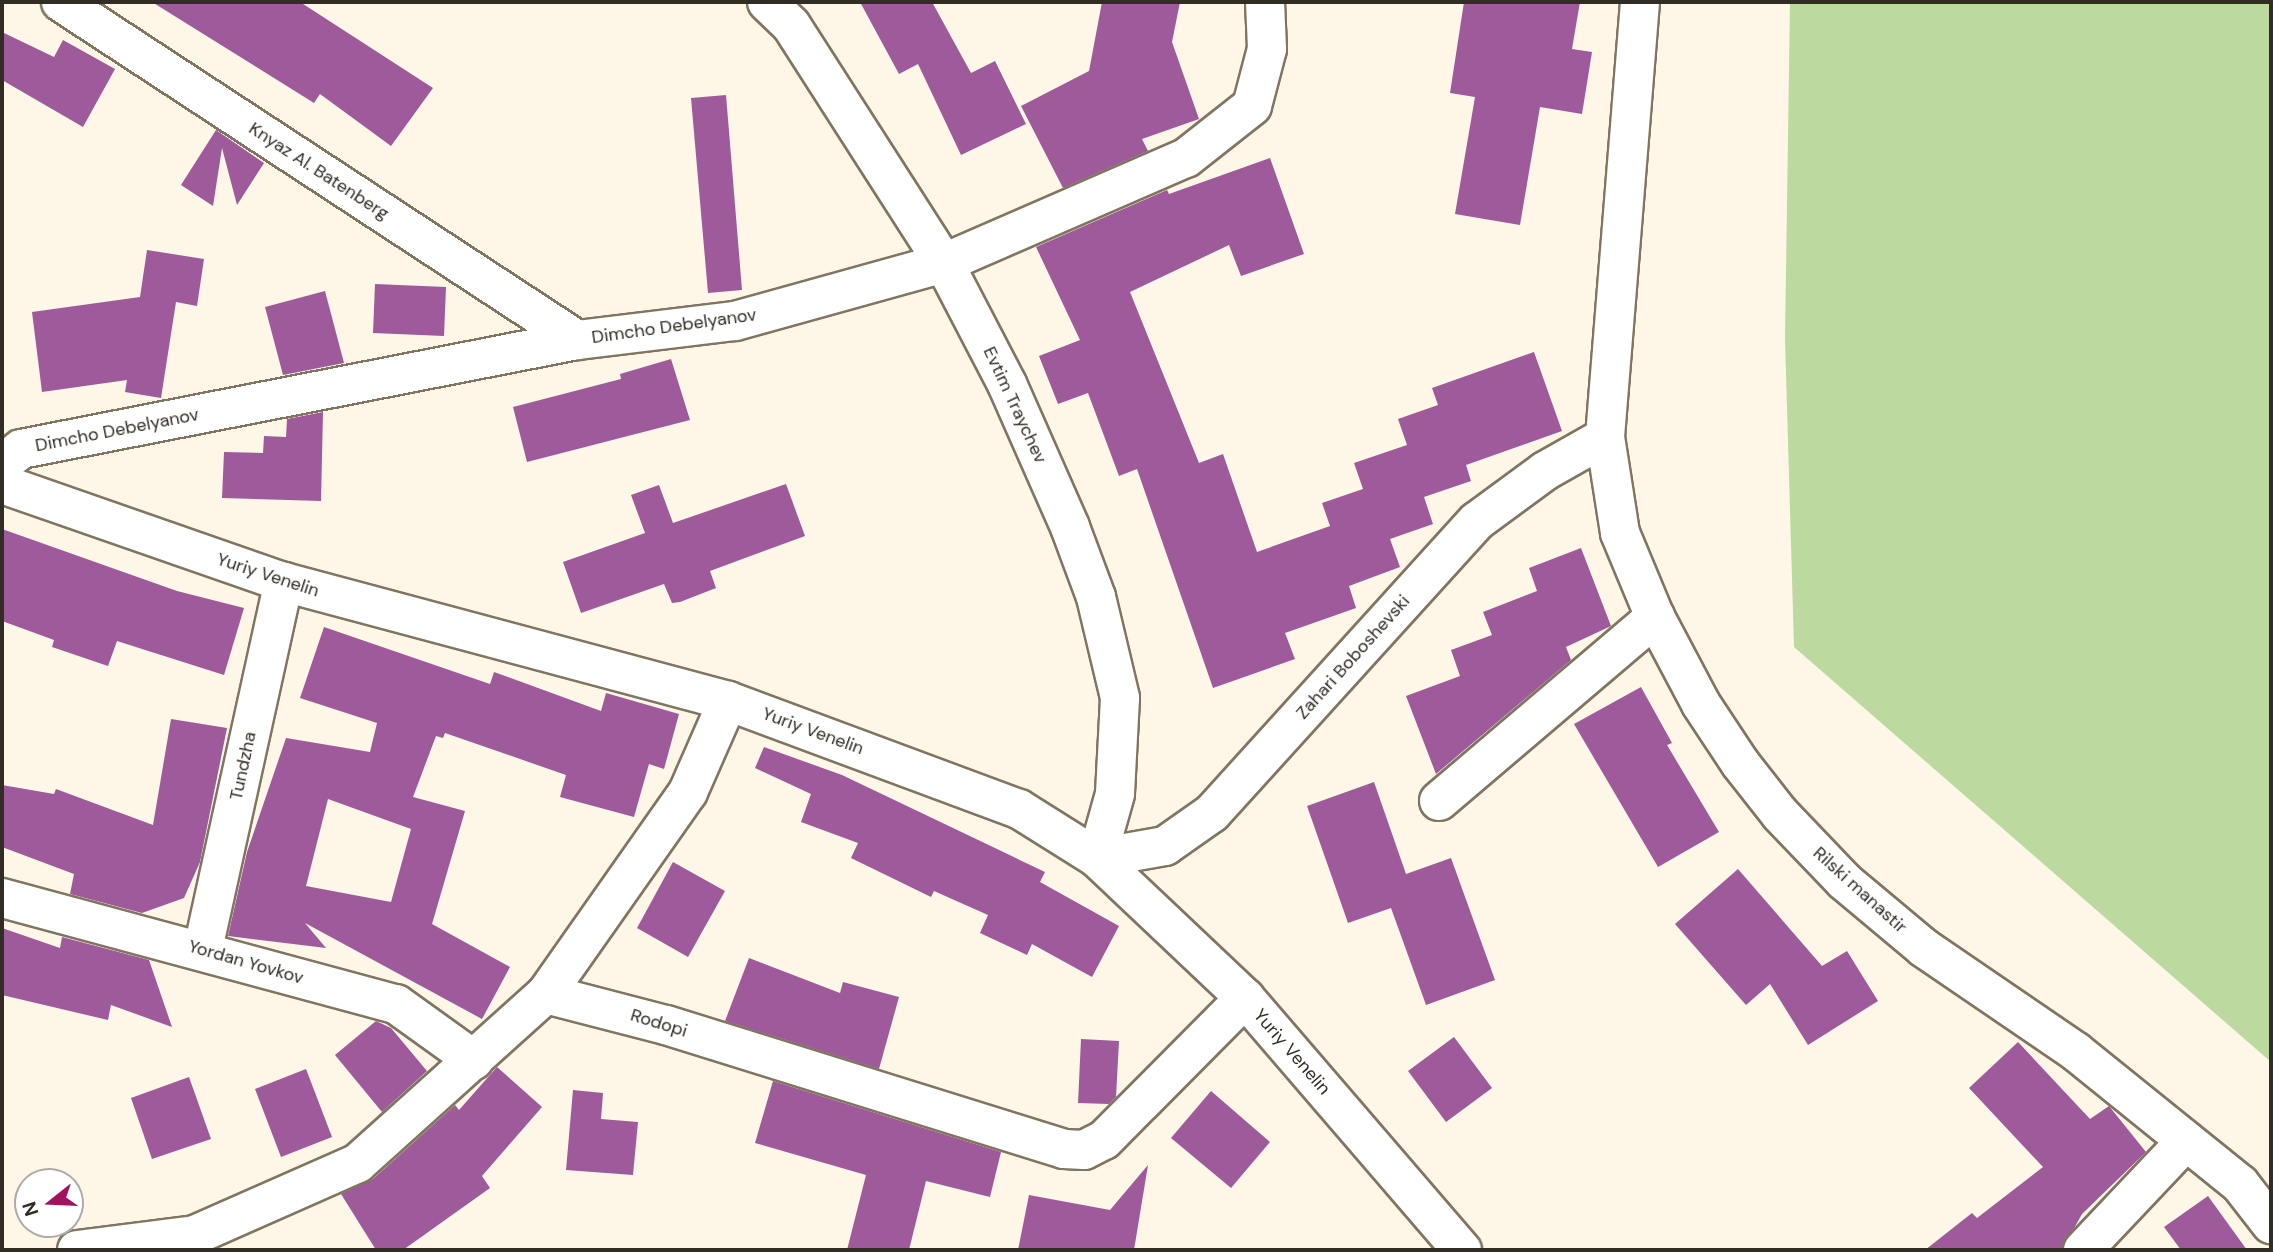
<!DOCTYPE html>
<style>
body{margin:0}
#map{position:relative;width:2273px;height:1252px;overflow:hidden;background:#fef6e7;font-family:"DM Sans",sans-serif}
div>[style]{position:absolute}
.green>*{inset:0;background:#bcda9f}
.building>*{inset:0;background:#9e5a9b}
.roads{filter:drop-shadow(2px 0 #817560) drop-shadow(-2px 0 #817560) drop-shadow(0 2px #817560) drop-shadow(0 -2px #817560)}
.minor>*{height:38px;margin:-19px;padding:0 19px;transform-origin:19px;border-radius:19px;background:#fff}
span{translate:-50% -50%;white-space:nowrap;text-align:center;line-height:1.15;-webkit-text-stroke:7px #fff;paint-order:stroke}
.street-label{font-size:18px;color:#322d24}
.frame{position:absolute;inset:0;border:4px solid #322d24;pointer-events:none}
.north{position:absolute;left:14px;top:1168px;width:70px;height:70px;box-sizing:border-box;background:#fff;border:2px solid #adaba7;border-radius:50%;rotate:252deg;font-size:19px;font-weight:700;line-height:28px;text-align:center;color:#322d24}
.north::after{content:'';display:block;margin:auto;width:24px;height:32px;background:#a0145f;clip-path:polygon(50% 0,100% 100%,50% 72%,0 100%)}
</style>
<div id="map">
<div class="green">
<div style="clip-path:polygon(1790px 2px,2271px 2px,2271px 1062px,1794px 647px,1785px 339px)"></div>
</div>
<div class="building">
<div style="clip-path:polygon(152px 2px,300px 2px,433px 88px,391px 146px,320px 94px,314px 103px)"></div>
<div style="clip-path:polygon(860px 2px,932px 2px,971px 73px,995px 61px,1026px 124px,961px 155px,918px 64px,899px 74px)"></div>
<div style="clip-path:polygon(1102px 2px,1180px 2px,1172px 42px,1199px 119px,1142px 139px,1148px 151px,1063px 188px,1021px 106px,1089px 71px)"></div>
<div style="clip-path:polygon(1464px 2px,1580px 2px,1572px 49px,1592px 52px,1582px 114px,1540px 107px,1520px 225px,1455px 214px,1475px 97px,1450px 93px)"></div>
<div style="clip-path:polygon(2px 32px,54px 57px,63px 40px,115px 69px,83px 127px,2px 80px)"></div>
<div style="clip-path:polygon(726px 95px,742px 290px,708px 293px,691px 98px)"></div>
<div style="clip-path:polygon(216px 130px,264px 163px,237px 205px,222px 148px,213px 206px,181px 185px)"></div>
<div style="clip-path:polygon(1270px 158px,1304px 254px,1241px 276px,1229px 245px,1130px 292px,1199px 463px,1223px 454px,1257px 552px,1330px 526px,1322px 503px,1363px 489px,1354px 463px,1407px 445px,1398px 419px,1438px 405px,1432px 388px,1534px 352px,1562px 431px,1466px 465px,1471px 481px,1424px 497px,1433px 524px,1390px 539px,1400px 567px,1349px 586px,1356px 608px,1285px 633px,1295px 659px,1213px 688px,1137px 469px,1119px 476px,1088px 393px,1058px 404px,1039px 356px,1080px 340px,1036px 247px,1167px 190px,1169px 194px)"></div>
<div style="clip-path:polygon(147px 250px,204px 259px,197px 306px,176px 302px,161px 398px,125px 392px,127px 380px,42px 392px,32px 312px,140px 297px)"></div>
<div style="clip-path:polygon(375px 284px,446px 287px,444px 336px,373px 333px)"></div>
<div style="clip-path:polygon(325px 291px,344px 363px,283px 375px,265px 307px)"></div>
<div style="clip-path:polygon(671px 359px,690px 420px,527px 462px,513px 407px,621px 379px,620px 374px)"></div>
<div style="clip-path:polygon(323px 412px,321px 501px,222px 498px,224px 452px,263px 453px,264px 436px,286px 437px,287px 419px)"></div>
<div style="clip-path:polygon(786px 484px,805px 536px,710px 571px,716px 588px,680px 602px,672px 603px,664px 584px,581px 613px,563px 562px,645px 533px,631px 495px,659px 485px,673px 523px)"></div>
<div style="clip-path:polygon(2px 529px,177px 591px,244px 608px,224px 675px,117px 641px,108px 666px,52px 647px,54px 640px,2px 621px)"></div>
<div style="clip-path:polygon(1581px 548px,1611px 626px,1566px 647px,1571px 660px,1436px 774px,1406px 696px,1460px 676px,1451px 650px,1492px 635px,1483px 612px,1537px 591px,1529px 568px)"></div>
<div style="clip-path:polygon(evenodd,324px 627px,490px 684px,494px 672px,601px 711px,606px 693px,679px 714px,664px 769px,649px 764px,634px 817px,560px 797px,566px 775px,445px 733px,443px 738px,436px 736px,413px 797px,465px 811px,432px 924px,510px 967px,482px 1019px,305px 923px,326px 948px,228px 936px,247px 852px,286px 738px,370px 752px,377px 723px,300px 698px,324px 627px,328px 799px,411px 829px,391px 902px,306px 886px,328px 799px)"></div>
<div style="clip-path:polygon(1641px 687px,1672px 743px,1667px 745px,1719px 832px,1658px 867px,1574px 724px)"></div>
<div style="clip-path:polygon(171px 719px,227px 728px,200px 862px,184px 898px,142px 913px,70px 894px,74px 874px,2px 847px,2px 785px,54px 794px,56px 789px,153px 825px)"></div>
<div style="clip-path:polygon(764px 747px,842px 775px,1045px 872px,1040px 882px,1119px 926px,1092px 977px,1032px 944px,1027px 955px,980px 933px,988px 915px,934px 891px,931px 897px,851px 858px,858px 843px,801px 822px,811px 794px,755px 768px)"></div>
<div style="clip-path:polygon(1374px 782px,1406px 874px,1451px 858px,1495px 980px,1426px 1005px,1391px 908px,1348px 923px,1307px 806px)"></div>
<div style="clip-path:polygon(673px 862px,725px 891px,688px 957px,637px 928px)"></div>
<div style="clip-path:polygon(1738px 869px,1822px 966px,1847px 951px,1878px 1001px,1808px 1045px,1770px 984px,1746px 1005px,1675px 924px)"></div>
<div style="clip-path:polygon(2px 928px,60px 948px,62px 937px,149px 960px,172px 1027px,111px 1005px,108px 1020px,2px 995px)"></div>
<div style="clip-path:polygon(749px 958px,840px 993px,843px 982px,899px 997px,879px 1069px,725px 1021px)"></div>
<div style="clip-path:polygon(376px 1021px,391px 1028px,427px 1071px,382px 1112px,335px 1055px)"></div>
<div style="clip-path:polygon(1454px 1037px,1492px 1088px,1446px 1122px,1408px 1071px)"></div>
<div style="clip-path:polygon(1081px 1039px,1119px 1041px,1116px 1097px,1109px 1104px,1078px 1103px)"></div>
<div style="clip-path:polygon(2018px 1042px,2090px 1119px,2109px 1106px,2146px 1152px,2082px 1214px,2062px 1250px,1925px 1250px,1972px 1213px,1977px 1218px,2043px 1167px,1969px 1088px)"></div>
<div style="clip-path:polygon(497px 1067px,542px 1107px,482px 1176px,490px 1188px,403px 1250px,376px 1250px,341px 1194px,373px 1179px,455px 1105px,459px 1110px)"></div>
<div style="clip-path:polygon(306px 1069px,332px 1137px,281px 1157px,255px 1089px)"></div>
<div style="clip-path:polygon(189px 1077px,211px 1139px,152px 1159px,131px 1098px)"></div>
<div style="clip-path:polygon(773px 1081px,1001px 1152px,990px 1197px,926px 1181px,909px 1250px,847px 1250px,866px 1175px,755px 1143px)"></div>
<div style="clip-path:polygon(573px 1090px,603px 1093px,601px 1119px,638px 1122px,633px 1175px,566px 1170px)"></div>
<div style="clip-path:polygon(1211px 1091px,1270px 1142px,1231px 1188px,1171px 1138px)"></div>
<div style="clip-path:polygon(1148px 1165px,1134px 1250px,1018px 1250px,1029px 1195px,1110px 1210px)"></div>
<div style="clip-path:polygon(2208px 1196px,2247px 1250px,2181px 1250px,2164px 1227px)"></div>
</div>
<div class="roads">
<div class="minor">
<div style="left:61px;top:2px;width:617px;rotate:33.23deg"></div>
<div style="left:767px;top:2px;width:33px;rotate:44deg"></div>
<div style="left:791px;top:25px;width:283px;rotate:57.3deg"></div>
<div style="left:944px;top:263px;width:136px;rotate:62.5deg"></div>
<div style="left:1007px;top:384px;width:156px;rotate:66.2deg"></div>
<div style="left:1070px;top:527px;width:75px;rotate:69.6deg"></div>
<div style="left:1096px;top:597px;width:104px;rotate:76.6deg"></div>
<div style="left:1120px;top:698px;width:96px;rotate:93deg"></div>
<div style="left:1115px;top:794px;width:66px;rotate:105.7deg"></div>
<div style="left:1097px;top:858px;width:69px;rotate:-10deg"></div>
<div style="left:1165px;top:846px;width:57px;rotate:-35.1deg"></div>
<div style="left:1212px;top:813px;width:394px;rotate:-47.8deg"></div>
<div style="left:1477px;top:521px;width:84px;rotate:-36.3deg"></div>
<div style="left:1545px;top:471px;width:69px;rotate:-29.5deg"></div>
<div style="left:1640px;top:2px;width:436px;rotate:94.6deg"></div>
<div style="left:1605px;top:437px;width:97px;rotate:81.1deg"></div>
<div style="left:1620px;top:533px;width:91px;rotate:67.4deg"></div>
<div style="left:1655px;top:617px;width:98px;rotate:62.1deg"></div>
<div style="left:1701px;top:704px;width:71px;rotate:56.5deg"></div>
<div style="left:1740px;top:763px;width:65px;rotate:51.9deg"></div>
<div style="left:1780px;top:814px;width:93px;rotate:46.3deg"></div>
<div style="left:1844px;top:881px;width:104px;rotate:39.9deg"></div>
<div style="left:1924px;top:948px;width:183px;rotate:34.3deg"></div>
<div style="left:2075px;top:1051px;width:212px;rotate:38.9deg"></div>
<div style="left:2240px;top:1184px;width:51px;rotate:52.2deg"></div>
<div style="left:2px;top:464px;width:24px;rotate:-38deg"></div>
<div style="left:21px;top:449px;width:567px;rotate:-11.09deg"></div>
<div style="left:577px;top:340px;width:159px;rotate:-6.9deg"></div>
<div style="left:735px;top:321px;width:217px;rotate:-15.5deg"></div>
<div style="left:944px;top:263px;width:264px;rotate:-23.5deg"></div>
<div style="left:1186px;top:158px;width:84px;rotate:-38.2deg"></div>
<div style="left:1252px;top:106px;width:59px;rotate:-75.3deg"></div>
<div style="left:1267px;top:49px;width:47px;rotate:-92.4deg"></div>
<div style="left:2px;top:484px;width:299px;rotate:19.2deg"></div>
<div style="left:284px;top:582px;width:460px;rotate:15deg"></div>
<div style="left:728px;top:701px;width:310px;rotate:20.4deg"></div>
<div style="left:1019px;top:809px;width:92px;rotate:32.1deg"></div>
<div style="left:1097px;top:858px;width:204px;rotate:43.4deg"></div>
<div style="left:1245px;top:998px;width:333px;rotate:49.3deg"></div>
<div style="left:1439px;top:801px;width:284px;rotate:-40.4deg"></div>
<div style="left:2px;top:898px;width:408px;rotate:15.1deg"></div>
<div style="left:396px;top:1004px;width:96px;rotate:35.7deg"></div>
<div style="left:203px;top:949px;width:376px;rotate:-77.6deg"></div>
<div style="left:546px;top:994px;width:124px;rotate:14.5deg"></div>
<div style="left:666px;top:1025px;width:417px;rotate:17.3deg"></div>
<div style="left:1064px;top:1149px;width:20px;rotate:3deg"></div>
<div style="left:1084px;top:1150px;width:22px;rotate:-27deg"></div>
<div style="left:1104px;top:1140px;width:200px;rotate:-45.2deg"></div>
<div style="left:77px;top:1250px;width:119px;rotate:-7.2deg"></div>
<div style="left:195px;top:1235px;width:178px;rotate:-23.8deg"></div>
<div style="left:358px;top:1163px;width:253px;rotate:-42deg"></div>
<div style="left:546px;top:994px;width:247px;rotate:-54.9deg"></div>
<div style="left:688px;top:792px;width:99px;rotate:-66.3deg"></div>
<div style="left:2083px;top:1250px;width:150px;rotate:-46.6deg"></div>
</div>
</div>
<div class="street-label">
<span style="left:319px;top:171px;rotate:33deg">Knyaz Al. Batenberg</span>
<span style="left:674px;top:326px;rotate:-8deg">Dimcho Debelyanov</span>
<span style="left:1015px;top:405px;rotate:65deg">Evtim Traychev</span>
<span style="left:117px;top:430px;rotate:-11deg">Dimcho Debelyanov</span>
<span style="left:268px;top:575px;rotate:18deg">Yuriy Venelin</span>
<span style="left:1353px;top:657px;rotate:-48deg">Zahari Boboshevski</span>
<span style="left:813px;top:731px;rotate:20deg">Yuriy Venelin</span>
<span style="left:243px;top:766px;rotate:-78deg">Tundzha</span>
<span style="left:1860px;top:890px;rotate:42deg">Rilski manastir</span>
<span style="left:246px;top:962px;rotate:16deg">Yordan Yovkov</span>
<span style="left:659px;top:1023px;rotate:17deg">Rodopi</span>
<span style="left:1292px;top:1052px;rotate:49deg">Yuriy Venelin</span>
</div>
<div class="frame"></div>
<div class="north">N</div>
</div>
